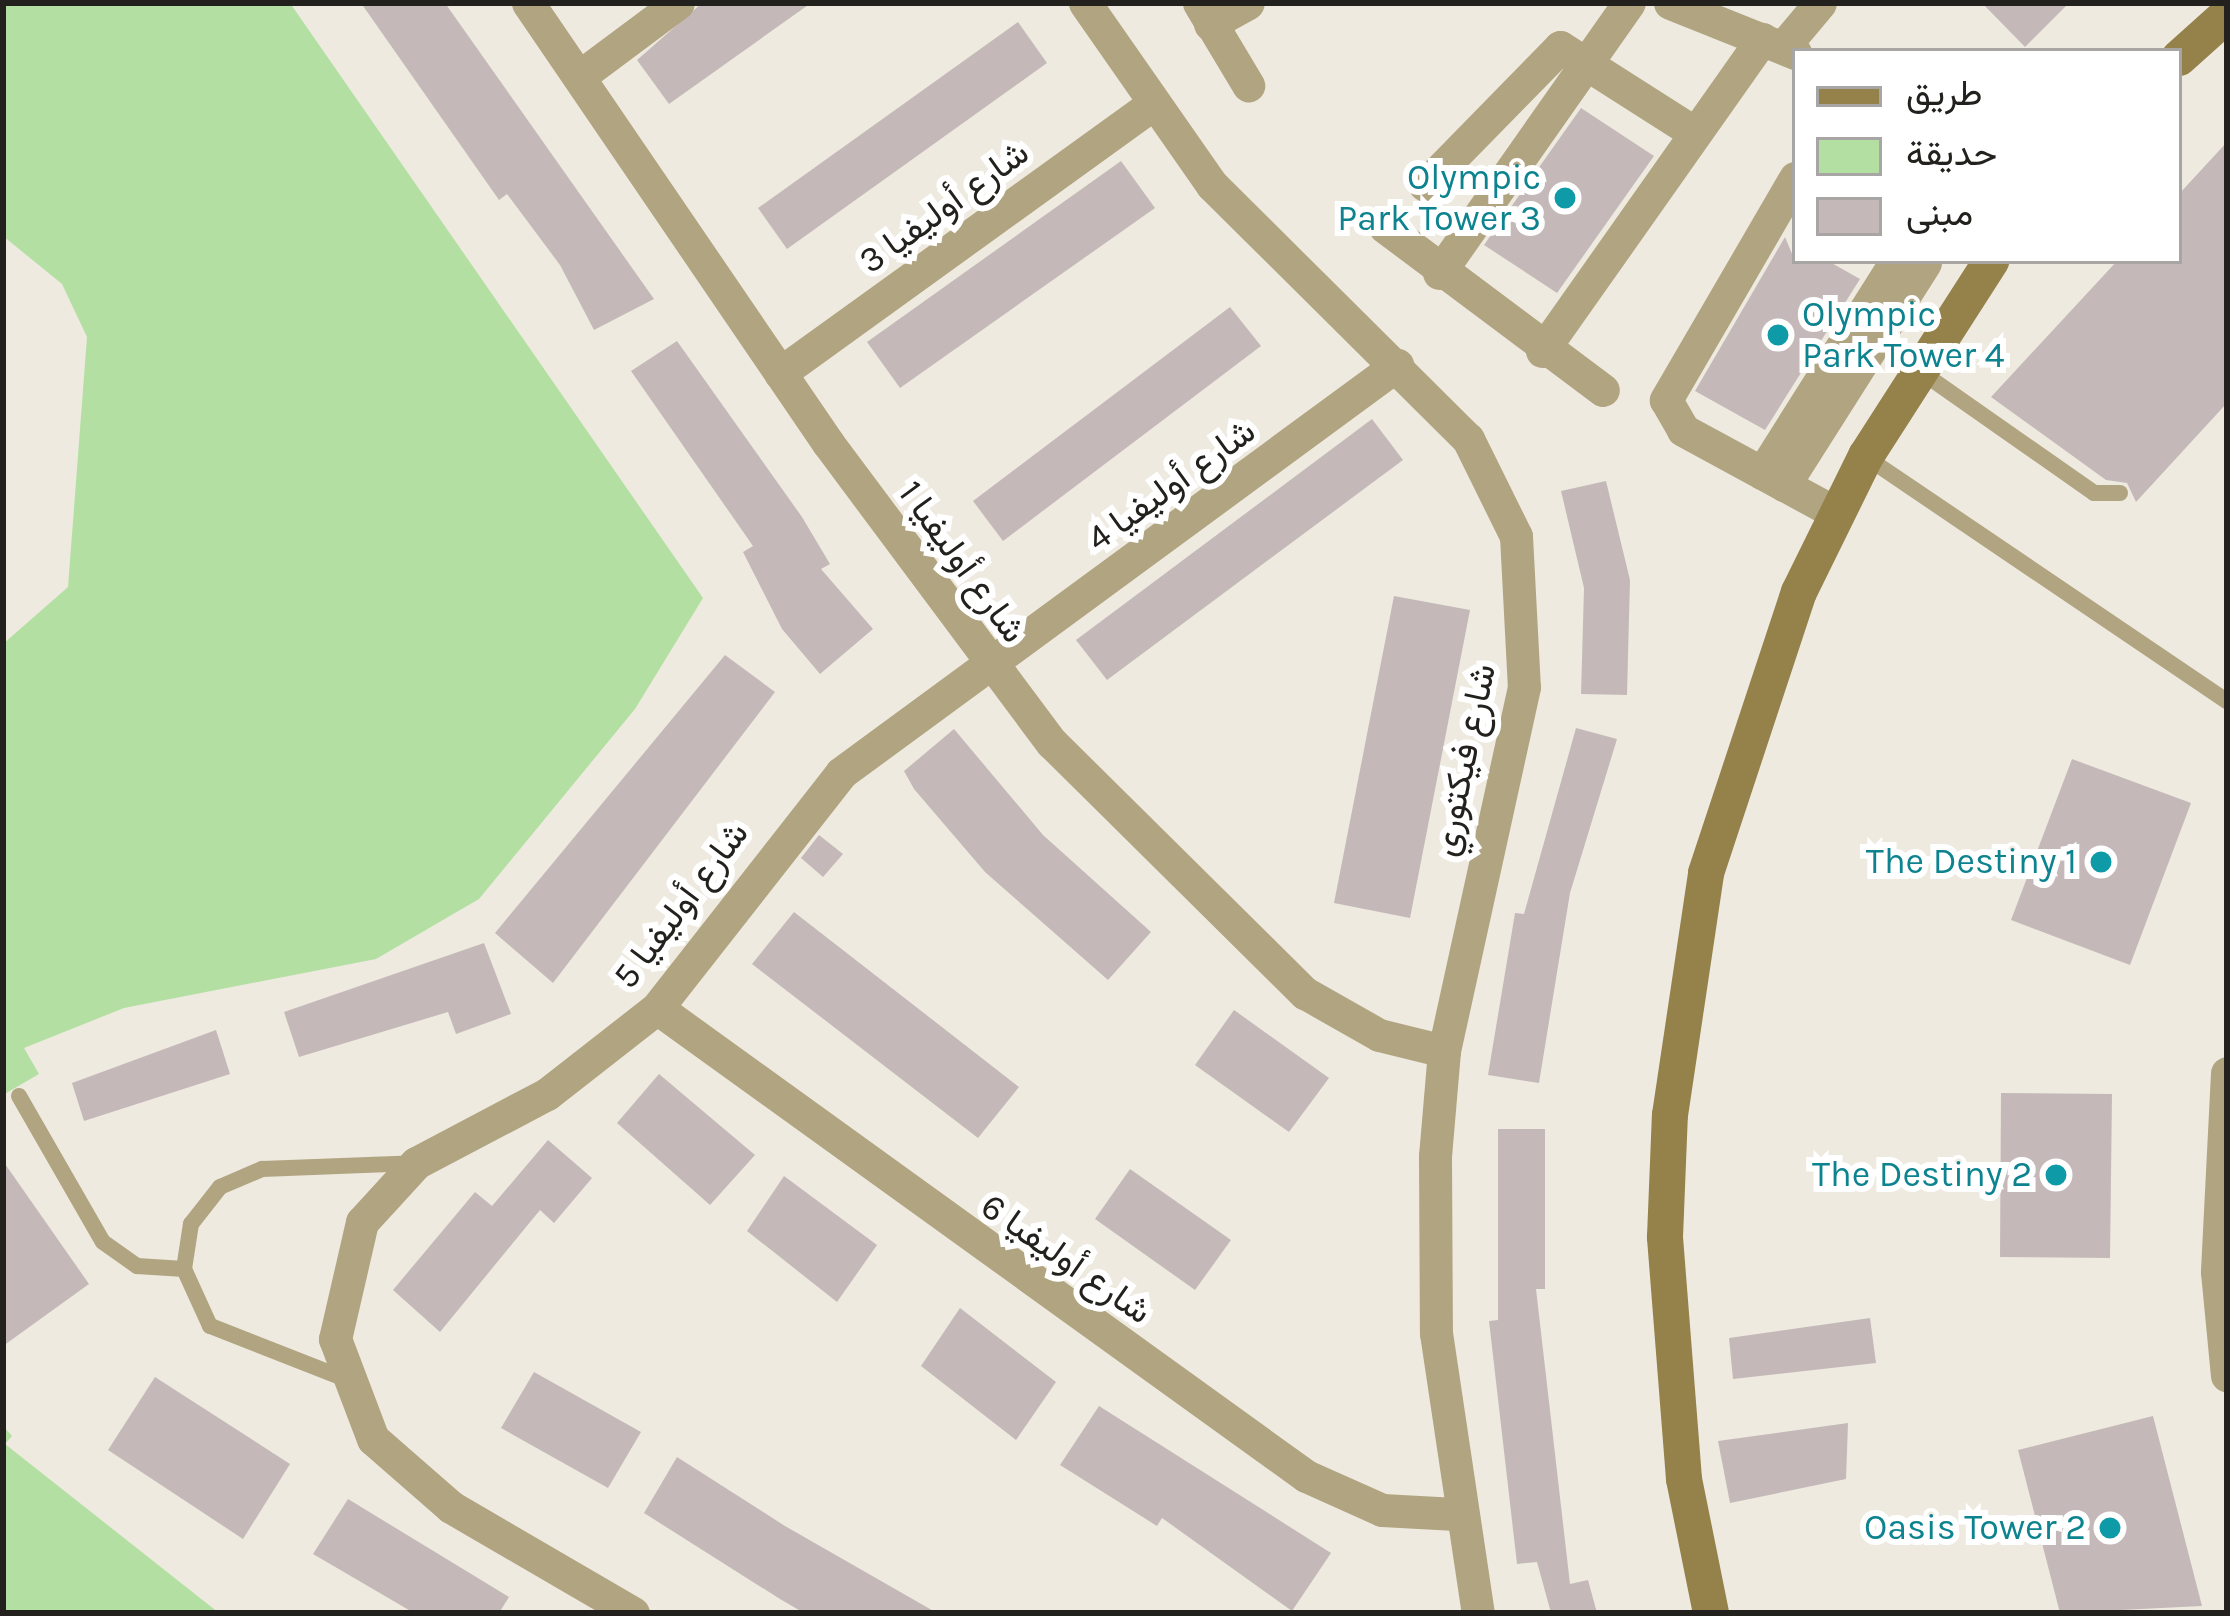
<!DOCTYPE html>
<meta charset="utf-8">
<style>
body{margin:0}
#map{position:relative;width:2230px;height:1616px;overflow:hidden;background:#eeeae0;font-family:Karla,Vazirmatn,sans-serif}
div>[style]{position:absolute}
.green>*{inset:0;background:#b3e0a2}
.building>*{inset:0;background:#c4b9b8}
.service>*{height:16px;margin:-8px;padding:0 8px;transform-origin:8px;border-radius:8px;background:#b1a480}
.minor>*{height:33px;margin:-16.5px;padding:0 16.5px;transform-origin:16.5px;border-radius:16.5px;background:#b1a480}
.secondary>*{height:36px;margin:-18px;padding:0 18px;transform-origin:18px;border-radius:18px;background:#95814a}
.dots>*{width:33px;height:33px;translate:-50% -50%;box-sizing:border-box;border:6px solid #fff;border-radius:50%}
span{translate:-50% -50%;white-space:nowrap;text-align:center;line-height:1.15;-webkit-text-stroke:12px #fff;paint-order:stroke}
.culture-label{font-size:36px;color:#0d838f}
.right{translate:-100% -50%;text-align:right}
.left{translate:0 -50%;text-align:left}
.street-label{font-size:36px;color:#22211d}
.frame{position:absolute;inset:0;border:6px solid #22211d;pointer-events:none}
.legend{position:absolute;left:1792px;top:48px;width:390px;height:216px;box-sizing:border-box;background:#fff;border:3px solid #a7a6a5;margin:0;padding:15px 21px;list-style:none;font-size:36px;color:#22211d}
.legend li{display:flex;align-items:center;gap:24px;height:60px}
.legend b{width:60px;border:3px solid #a7a6a5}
</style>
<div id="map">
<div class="green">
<div style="clip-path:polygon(3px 3px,290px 3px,703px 598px,635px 709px,479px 899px,376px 959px,124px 1008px,24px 1048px,39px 1074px,3px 1095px,3px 644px,68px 587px,87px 337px,62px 284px,3px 236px)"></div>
<div style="clip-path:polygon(3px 1426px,12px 1436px,5px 1444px,219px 1613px,3px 1613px)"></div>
</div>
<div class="building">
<div style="clip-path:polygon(361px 3px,445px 3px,654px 299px,594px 330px,560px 265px,507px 194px,499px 200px)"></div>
<div style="clip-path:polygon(702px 3px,811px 3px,669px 104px,637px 60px)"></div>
<div style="clip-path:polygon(1982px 3px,2069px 3px,2025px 47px)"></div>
<div style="clip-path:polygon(1018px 22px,1047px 63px,787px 249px,758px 208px)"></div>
<div style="clip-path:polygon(1581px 108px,1654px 156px,1557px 293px,1484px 245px)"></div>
<div style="clip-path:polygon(2227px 142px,2227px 403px,2136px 502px,2127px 483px,2106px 480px,1991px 397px,2117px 261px,2179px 261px,2179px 194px)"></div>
<div style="clip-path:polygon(1121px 161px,1155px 208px,900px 388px,867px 342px)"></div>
<div style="clip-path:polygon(1785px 237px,1795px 261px,1828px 261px,1860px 279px,1765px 430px,1695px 391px)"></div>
<div style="clip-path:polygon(1230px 307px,1261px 346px,1003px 541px,973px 501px)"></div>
<div style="clip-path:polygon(677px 341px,802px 517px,830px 564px,821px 569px,873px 629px,820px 674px,782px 629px,743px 552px,753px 546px,631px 371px)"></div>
<div style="clip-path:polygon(1372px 419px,1403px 460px,1107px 680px,1076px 640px)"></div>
<div style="clip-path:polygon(1606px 481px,1630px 580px,1627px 695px,1581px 694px,1584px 588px,1561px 491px)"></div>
<div style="clip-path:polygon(1394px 596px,1470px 610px,1410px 918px,1334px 903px)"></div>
<div style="clip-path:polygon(725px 655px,775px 692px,553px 983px,495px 933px)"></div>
<div style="clip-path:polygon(1576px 728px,1617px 739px,1570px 893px,1539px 1083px,1488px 1075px,1515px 913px,1524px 914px)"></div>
<div style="clip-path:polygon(954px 729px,1043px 835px,1151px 932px,1108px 980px,985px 872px,914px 789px,904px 771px)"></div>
<div style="clip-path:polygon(2072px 759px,2191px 803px,2130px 965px,2011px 920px)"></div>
<div style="clip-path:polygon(819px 835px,843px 854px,823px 877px,801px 858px)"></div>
<div style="clip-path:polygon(794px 912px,1019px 1087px,978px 1138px,752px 964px)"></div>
<div style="clip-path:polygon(484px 943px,511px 1014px,456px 1034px,448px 1012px,299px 1057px,284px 1012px)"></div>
<div style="clip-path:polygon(1234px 1010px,1329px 1078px,1289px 1132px,1195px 1065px)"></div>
<div style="clip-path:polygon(216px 1030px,230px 1074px,84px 1121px,72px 1083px)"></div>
<div style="clip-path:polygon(659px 1074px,755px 1155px,710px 1205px,617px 1123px)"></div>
<div style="clip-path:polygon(2001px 1093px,2112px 1094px,2110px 1258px,2000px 1257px)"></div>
<div style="clip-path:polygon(1498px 1129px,1545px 1129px,1545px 1289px,1536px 1289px,1570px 1584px,1588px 1580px,1597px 1613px,1551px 1613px,1537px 1562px,1517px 1564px,1489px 1321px,1498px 1320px)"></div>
<div style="clip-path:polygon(548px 1140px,592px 1178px,554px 1223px,540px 1210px,440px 1332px,393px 1290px,475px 1192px,492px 1206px)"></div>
<div style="clip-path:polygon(3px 1161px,89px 1284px,3px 1346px)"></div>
<div style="clip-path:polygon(1130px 1169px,1231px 1240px,1195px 1290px,1095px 1219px)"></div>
<div style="clip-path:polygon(784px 1176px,877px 1245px,837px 1302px,747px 1231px)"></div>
<div style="clip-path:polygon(960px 1308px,1056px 1382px,1016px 1440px,921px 1366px)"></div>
<div style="clip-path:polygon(1870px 1318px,1876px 1363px,1733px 1379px,1729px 1338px)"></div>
<div style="clip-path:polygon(534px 1372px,641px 1432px,608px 1488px,501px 1428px)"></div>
<div style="clip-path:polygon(155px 1377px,290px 1464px,243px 1539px,108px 1450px)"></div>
<div style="clip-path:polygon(1099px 1406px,1331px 1553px,1292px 1611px,1162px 1518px,1157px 1526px,1060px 1465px)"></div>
<div style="clip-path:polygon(2153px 1416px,2202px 1606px,2060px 1613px,2018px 1450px)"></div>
<div style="clip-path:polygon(1848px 1423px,1846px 1479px,1730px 1503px,1718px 1441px)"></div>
<div style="clip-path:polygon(677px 1457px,785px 1526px,937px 1613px,804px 1613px,780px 1599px,644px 1513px)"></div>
<div style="clip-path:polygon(348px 1499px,509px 1597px,499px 1613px,414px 1613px,313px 1554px)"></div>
</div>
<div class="service">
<div style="left:1917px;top:369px;width:216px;rotate:35deg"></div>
<div style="left:2094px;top:493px;width:26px"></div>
<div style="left:1866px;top:457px;width:436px;rotate:34.1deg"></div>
<div style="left:19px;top:1096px;width:168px;rotate:60.1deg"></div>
<div style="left:103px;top:1242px;width:42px;rotate:35.2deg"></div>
<div style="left:137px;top:1266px;width:47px;rotate:3.7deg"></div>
<div style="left:343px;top:1378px;width:143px;rotate:-158.6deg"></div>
<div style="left:210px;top:1326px;width:63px;rotate:-114.5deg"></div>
<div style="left:184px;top:1269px;width:46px;rotate:-81.2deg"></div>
<div style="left:191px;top:1224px;width:47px;rotate:-51.9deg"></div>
<div style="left:220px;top:1187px;width:46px;rotate:-23.2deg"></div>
<div style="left:262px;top:1169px;width:153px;rotate:-2.2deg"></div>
</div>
<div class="minor">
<div style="left:528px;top:3px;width:533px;rotate:55.71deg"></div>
<div style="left:828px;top:443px;width:374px;rotate:53.3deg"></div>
<div style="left:1052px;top:743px;width:356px;rotate:44.7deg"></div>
<div style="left:1305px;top:993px;width:85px;rotate:29.6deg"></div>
<div style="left:1379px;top:1035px;width:67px;rotate:13.8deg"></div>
<div style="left:1085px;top:3px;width:222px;rotate:55.1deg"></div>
<div style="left:1212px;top:185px;width:361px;rotate:44.8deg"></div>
<div style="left:1468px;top:439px;width:108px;rotate:63.7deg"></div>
<div style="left:1516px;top:536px;width:151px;rotate:87deg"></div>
<div style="left:1524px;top:687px;width:373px;rotate:102.4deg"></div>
<div style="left:1444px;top:1051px;width:105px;rotate:94.9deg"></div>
<div style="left:1435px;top:1156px;width:177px;rotate:89.7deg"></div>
<div style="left:1436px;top:1333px;width:283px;rotate:81.5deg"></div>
<div style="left:1199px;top:3px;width:96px;rotate:59.1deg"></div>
<div style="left:1670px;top:3px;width:135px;rotate:21.8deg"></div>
<div style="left:1210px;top:24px;width:43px;rotate:-28.9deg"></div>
<div style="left:1783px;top:47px;width:57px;rotate:-49.9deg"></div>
<div style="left:580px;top:76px;width:122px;rotate:-36.7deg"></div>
<div style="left:1795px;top:178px;width:257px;rotate:120.2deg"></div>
<div style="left:1666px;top:400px;width:34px;rotate:60deg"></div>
<div style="left:1683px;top:430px;width:174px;rotate:28.5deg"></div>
<div style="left:1425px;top:185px;width:193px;rotate:-45.6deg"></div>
<div style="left:1560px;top:47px;width:160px;rotate:32.5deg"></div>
<div style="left:1385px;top:227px;width:272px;rotate:36.8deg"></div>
<div style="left:1439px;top:273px;width:330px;rotate:-54.9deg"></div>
<div style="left:1542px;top:351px;width:382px;rotate:-54.8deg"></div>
<div style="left:780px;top:373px;width:460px;rotate:-35.8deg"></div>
<div style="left:1762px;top:473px;width:251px;rotate:-57.7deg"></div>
<div style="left:1784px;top:485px;width:263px;rotate:-57.6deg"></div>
<div style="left:657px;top:1008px;width:800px;rotate:35.8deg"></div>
<div style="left:1306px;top:1476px;width:83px;rotate:24.1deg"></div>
<div style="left:1382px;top:1510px;width:74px;rotate:3.1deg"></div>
<div style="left:2227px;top:1073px;width:199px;rotate:92.9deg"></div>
<div style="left:2217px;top:1272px;width:104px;rotate:84.5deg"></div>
<div style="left:633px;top:1613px;width:211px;rotate:-149.8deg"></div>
<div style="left:451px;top:1507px;width:103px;rotate:-138.9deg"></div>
<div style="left:373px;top:1439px;width:107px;rotate:-110.8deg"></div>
<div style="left:335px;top:1339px;width:120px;rotate:-77deg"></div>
<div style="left:362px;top:1222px;width:80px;rotate:-47.5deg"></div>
<div style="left:416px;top:1163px;width:148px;rotate:-27.8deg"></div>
<div style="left:547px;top:1094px;width:140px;rotate:-38deg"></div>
<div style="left:657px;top:1008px;width:298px;rotate:-51.9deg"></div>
<div style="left:841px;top:773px;width:690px;rotate:-36.27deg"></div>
</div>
<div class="secondary">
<div style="left:2179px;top:58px;width:64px;rotate:-41.9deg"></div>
<div style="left:1711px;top:1613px;width:137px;rotate:-101.4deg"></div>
<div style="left:1684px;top:1479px;width:243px;rotate:-94.5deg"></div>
<div style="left:1665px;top:1237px;width:122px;rotate:-87.7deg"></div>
<div style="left:1670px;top:1115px;width:245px;rotate:-81.5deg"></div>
<div style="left:1706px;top:873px;width:296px;rotate:-71.7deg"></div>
<div style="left:1799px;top:592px;width:152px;rotate:-63.8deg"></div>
<div style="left:1866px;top:456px;width:232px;rotate:-57.3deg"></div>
</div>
<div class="dots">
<div style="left:1565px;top:198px;background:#0f9aa8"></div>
<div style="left:1778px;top:335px;background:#0f9aa8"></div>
<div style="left:2101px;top:862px;background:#0f9aa8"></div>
<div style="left:2056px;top:1175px;background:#0f9aa8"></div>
<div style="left:2110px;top:1528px;background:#0f9aa8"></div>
</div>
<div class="culture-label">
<span class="right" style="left:1541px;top:198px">Olympic<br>Park Tower 3</span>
<span class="left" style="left:1802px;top:335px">Olympic<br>Park Tower 4</span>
<span class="right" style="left:2077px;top:862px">The Destiny 1</span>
<span class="right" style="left:2032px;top:1175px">The Destiny 2</span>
<span class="right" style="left:2086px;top:1528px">Oasis Tower 2</span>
</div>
<div class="street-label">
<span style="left:944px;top:207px;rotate:-36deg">شارع أوليفيا 3</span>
<span style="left:1171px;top:485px;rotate:-36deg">شارع أوليفيا 4</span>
<span style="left:962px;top:562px;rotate:54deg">شارع أوليفيا 1</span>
<span style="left:1464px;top:760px;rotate:-78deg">شارع فيكتوري</span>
<span style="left:681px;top:905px;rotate:-53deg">شارع أوليفيا 5</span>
<span style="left:1066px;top:1259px;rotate:35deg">شارع أوليفيا 6</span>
</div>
<div class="frame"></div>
<ul class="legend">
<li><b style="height:15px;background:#95814a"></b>طريق</li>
<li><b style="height:33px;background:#b3e0a2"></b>حديقة</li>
<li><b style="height:33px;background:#c4b9b8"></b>مبنى</li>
</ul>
</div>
